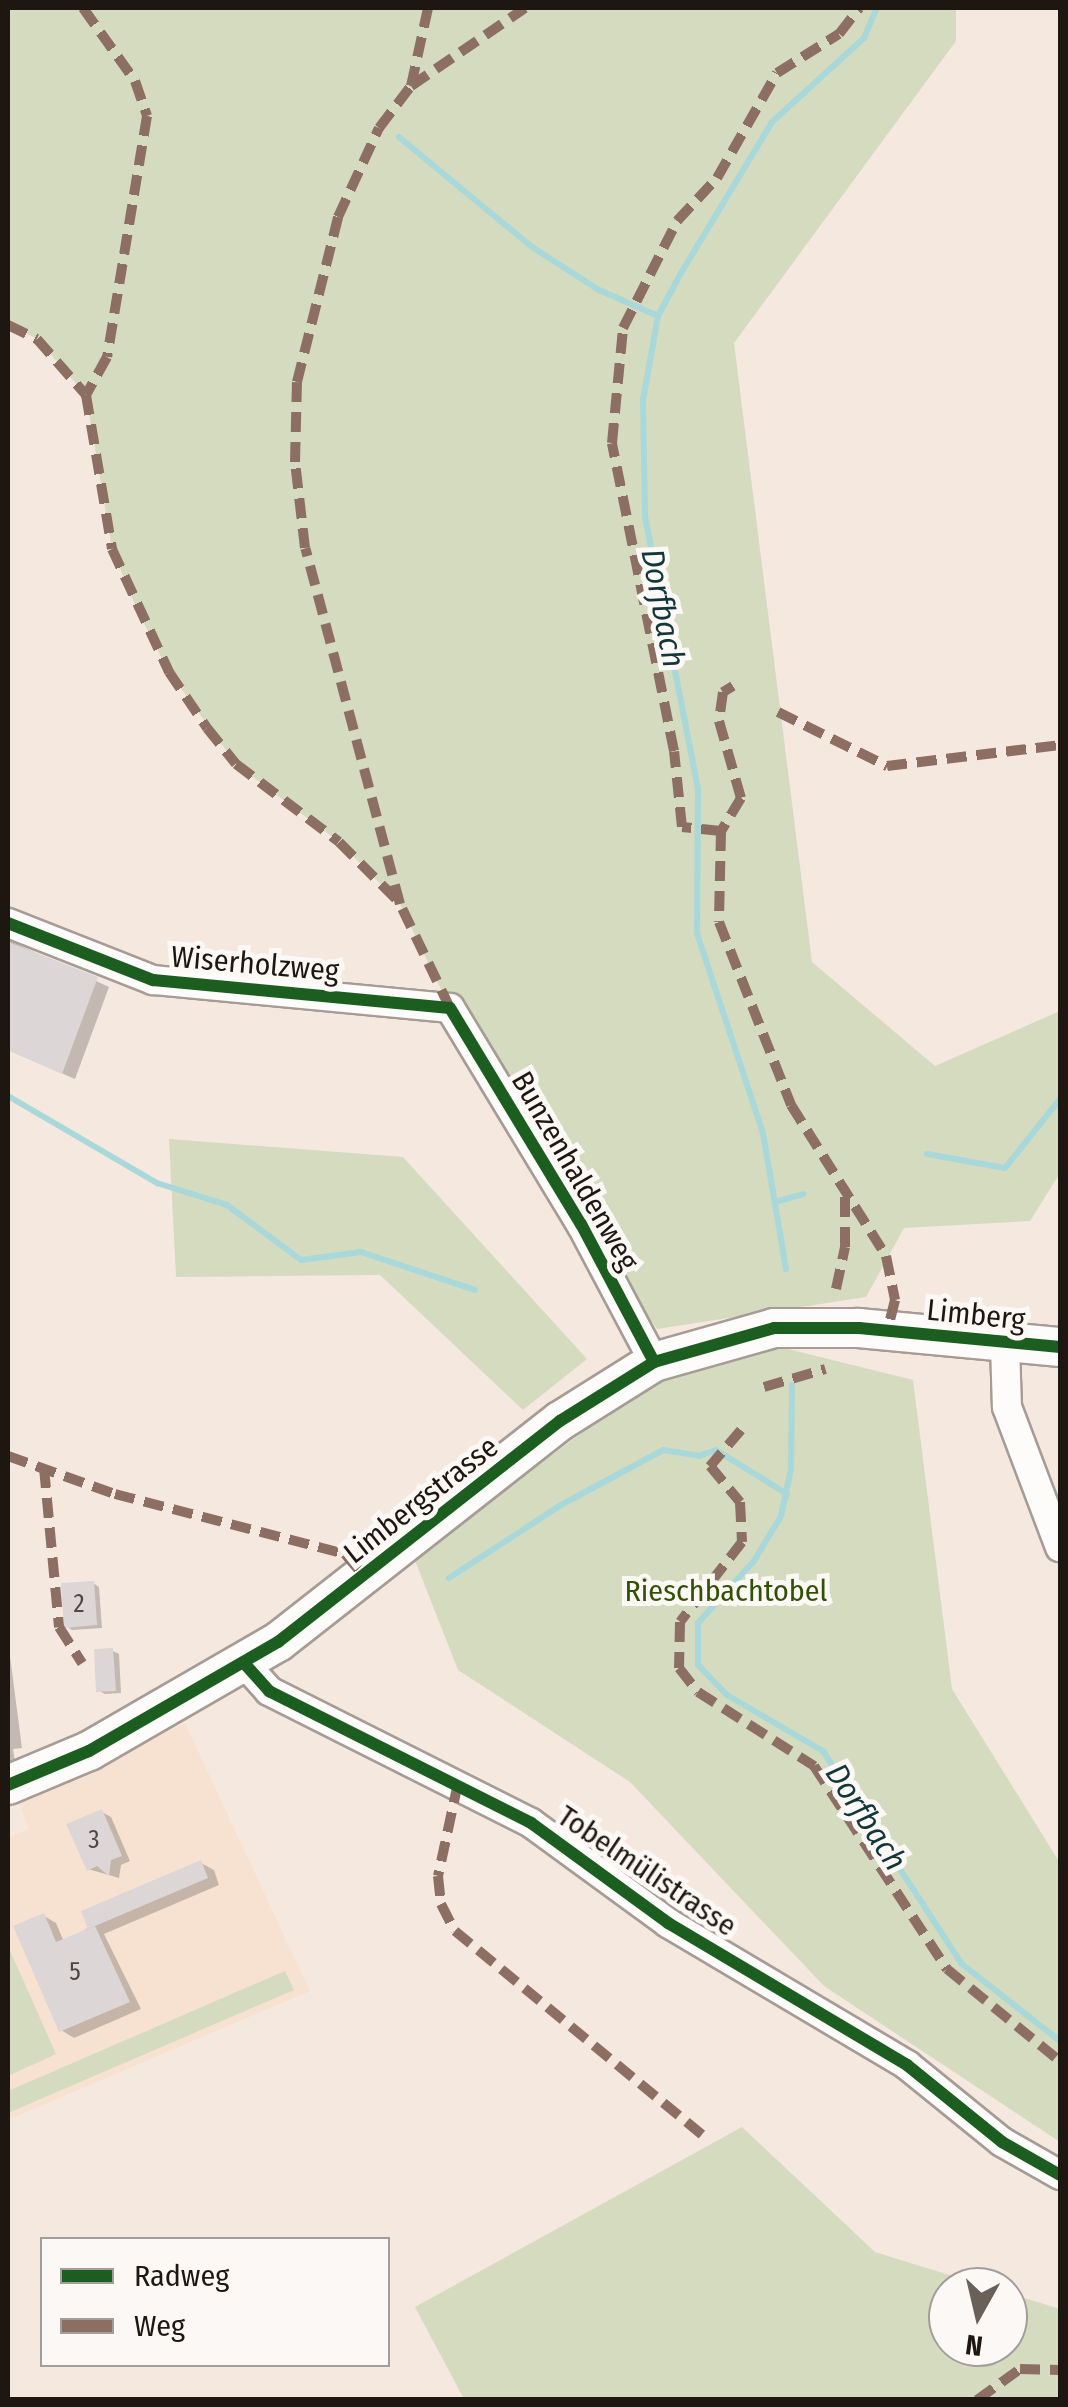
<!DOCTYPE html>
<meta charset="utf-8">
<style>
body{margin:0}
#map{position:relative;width:1068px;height:2407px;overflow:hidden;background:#f5e8df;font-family:"Fira Sans Condensed",sans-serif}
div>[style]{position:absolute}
.built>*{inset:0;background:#f7e2d2}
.green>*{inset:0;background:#d4dbbf}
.shadow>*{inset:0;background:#0003}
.stream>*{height:6px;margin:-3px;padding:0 3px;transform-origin:3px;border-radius:3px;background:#a8d8d9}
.building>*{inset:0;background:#dcd6d6}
.roads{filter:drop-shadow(2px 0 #a69c95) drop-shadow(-2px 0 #a69c95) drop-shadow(0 2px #a69c95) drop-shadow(0 -2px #a69c95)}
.street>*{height:28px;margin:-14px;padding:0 14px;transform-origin:14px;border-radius:14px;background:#fefcfa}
.secondary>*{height:38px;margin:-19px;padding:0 19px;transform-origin:19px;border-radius:19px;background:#fefcfa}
.quiet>*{height:10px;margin-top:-5px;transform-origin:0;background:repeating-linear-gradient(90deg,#8d6e63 0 20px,transparent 0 30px)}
.cycleway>*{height:12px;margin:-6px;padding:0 6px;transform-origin:6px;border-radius:6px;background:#1b5e20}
span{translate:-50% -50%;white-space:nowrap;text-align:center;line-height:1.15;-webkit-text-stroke:10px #fcf8f5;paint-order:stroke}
.number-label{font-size:25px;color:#4e4742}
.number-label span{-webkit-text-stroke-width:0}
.street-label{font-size:30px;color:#1e1711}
.park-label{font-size:30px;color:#325106}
.water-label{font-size:32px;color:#12373a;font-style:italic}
.frame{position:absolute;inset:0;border:10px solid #1e1711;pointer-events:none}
.legend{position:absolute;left:40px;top:2237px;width:350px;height:130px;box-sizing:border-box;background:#fcf8f5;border:2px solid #a39e9a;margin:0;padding:12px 18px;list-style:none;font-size:30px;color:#1e1711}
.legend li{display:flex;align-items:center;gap:20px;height:50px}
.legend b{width:50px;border:2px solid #a39e9a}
.north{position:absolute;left:928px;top:2267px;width:100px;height:100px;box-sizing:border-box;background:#fcf8f5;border:2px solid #a39e9a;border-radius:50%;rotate:188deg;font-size:28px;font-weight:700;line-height:40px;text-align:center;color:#1e1711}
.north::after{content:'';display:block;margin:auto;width:35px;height:45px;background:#696059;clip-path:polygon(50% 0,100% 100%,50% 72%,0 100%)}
</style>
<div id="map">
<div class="built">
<div style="clip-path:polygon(185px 1723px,310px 1991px,8px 2120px,8px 1838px,29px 1829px,19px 1803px)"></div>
</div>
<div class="green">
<div style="clip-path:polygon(8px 8px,956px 8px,956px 41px,734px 343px,812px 962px,935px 1066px,1060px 1011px,1060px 1173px,1030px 1221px,904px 1228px,866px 1297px,657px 1329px,581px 1224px,450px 1008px,400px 904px,339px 842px,236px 764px,169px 672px,138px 612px,112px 549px,86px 395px,37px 339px,8px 324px)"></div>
<div style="clip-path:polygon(169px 1139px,403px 1157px,587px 1359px,523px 1410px,380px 1275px,176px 1277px)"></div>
<div style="clip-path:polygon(780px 1347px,913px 1380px,952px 1689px,1060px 1863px,1060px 2142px,824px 1986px,630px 1782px,458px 1670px,414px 1558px,654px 1379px)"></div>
<div style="clip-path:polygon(8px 1946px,56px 2054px,8px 2076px)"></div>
<div style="clip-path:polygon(285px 1971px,294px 1990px,8px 2113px,8px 2091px)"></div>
<div style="clip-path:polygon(742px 2127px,875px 2252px,988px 2287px,948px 2287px,948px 2347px,1008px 2347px,1008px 2293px,1060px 2309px,1060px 2399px,464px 2399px,415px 2307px)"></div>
</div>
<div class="shadow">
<div style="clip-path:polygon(8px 940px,109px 987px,75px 1079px,8px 1050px)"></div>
<div style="clip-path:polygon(93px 1583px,99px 1587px,102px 1628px,72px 1630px,66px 1626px)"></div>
<div style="clip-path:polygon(8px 1641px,22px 1748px,13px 1749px,15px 1762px,8px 1763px)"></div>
<div style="clip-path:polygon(113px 1651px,119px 1654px,121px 1693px,105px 1694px,99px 1691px)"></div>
<div style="clip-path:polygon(102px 1812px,111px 1817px,130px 1861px,121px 1865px,119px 1878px,88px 1869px)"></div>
<div style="clip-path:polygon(201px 1863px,214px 1870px,219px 1885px,104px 1934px,141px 2009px,74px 2038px,61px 2030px,44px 1916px,56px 1923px,64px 1942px)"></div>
</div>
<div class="stream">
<div style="left:399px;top:137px;width:173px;rotate:39.6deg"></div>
<div style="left:532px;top:247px;width:80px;rotate:32.7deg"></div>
<div style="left:599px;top:290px;width:64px;rotate:23.8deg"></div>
<div style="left:8px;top:1096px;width:173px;rotate:30.3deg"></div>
<div style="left:157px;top:1183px;width:73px;rotate:17.4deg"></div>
<div style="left:227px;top:1205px;width:92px;rotate:36.6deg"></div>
<div style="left:301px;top:1260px;width:61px;rotate:-7.6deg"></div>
<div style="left:361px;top:1252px;width:120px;rotate:18.4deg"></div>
<div style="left:927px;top:1154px;width:79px;rotate:10.2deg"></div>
<div style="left:1005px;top:1168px;width:88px;rotate:-51.4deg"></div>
<div style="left:779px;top:1201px;width:25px;rotate:-16deg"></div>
<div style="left:786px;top:1269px;width:138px;rotate:-99.6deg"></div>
<div style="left:763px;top:1133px;width:211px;rotate:-108.3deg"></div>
<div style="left:697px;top:933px;width:144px;rotate:-89.6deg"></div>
<div style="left:698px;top:789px;width:278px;rotate:-101deg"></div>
<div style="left:645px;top:516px;width:116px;rotate:-91deg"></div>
<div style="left:643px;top:400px;width:85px;rotate:-79.9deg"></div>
<div style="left:658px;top:316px;width:49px;rotate:-61.9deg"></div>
<div style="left:681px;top:273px;width:176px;rotate:-58.9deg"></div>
<div style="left:772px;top:122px;width:125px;rotate:-42.4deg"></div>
<div style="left:864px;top:38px;width:33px;rotate:-67deg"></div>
<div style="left:792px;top:1385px;width:84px;rotate:90.7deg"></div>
<div style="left:791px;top:1469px;width:48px;rotate:102deg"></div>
<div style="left:781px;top:1516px;width:52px;rotate:121deg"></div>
<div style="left:754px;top:1561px;width:84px;rotate:132.1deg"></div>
<div style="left:698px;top:1623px;width:42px;rotate:90deg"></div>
<div style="left:698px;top:1665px;width:42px;rotate:46deg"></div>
<div style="left:727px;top:1695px;width:111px;rotate:30.3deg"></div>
<div style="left:823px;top:1751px;width:254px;rotate:56.9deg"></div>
<div style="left:962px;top:1964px;width:125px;rotate:38.2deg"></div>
<div style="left:449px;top:1578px;width:134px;rotate:-33.1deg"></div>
<div style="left:561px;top:1505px;width:116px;rotate:-28.3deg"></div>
<div style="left:663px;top:1450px;width:36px;rotate:9deg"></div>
<div style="left:699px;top:1456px;width:18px;rotate:-19deg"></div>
<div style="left:716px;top:1450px;width:84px;rotate:31.8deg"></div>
</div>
<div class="building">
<div style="clip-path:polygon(8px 942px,98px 977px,62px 1074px,8px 1050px)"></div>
<div style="clip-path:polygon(94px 1581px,97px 1625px,64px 1628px,61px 1583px)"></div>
<div style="clip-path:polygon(113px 1648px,116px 1691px,96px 1692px,94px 1649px)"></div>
<div style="clip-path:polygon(102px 1809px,122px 1856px,111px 1860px,109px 1876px,97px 1866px,87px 1871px,66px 1824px)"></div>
<div style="clip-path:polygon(201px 1860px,208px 1878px,88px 1929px,81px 1911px)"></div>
<div style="clip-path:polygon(44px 1913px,56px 1942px,95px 1926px,130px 2002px,59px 2032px,13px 1926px)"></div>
</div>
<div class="roads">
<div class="street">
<div style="left:8px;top:923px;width:156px;rotate:21.5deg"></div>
<div style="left:153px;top:980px;width:298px;rotate:5.4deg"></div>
<div style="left:450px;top:1008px;width:253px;rotate:58.8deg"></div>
<div style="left:581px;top:1224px;width:156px;rotate:62.1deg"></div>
<div style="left:1005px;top:1345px;width:62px;rotate:88.2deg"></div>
<div style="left:1007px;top:1407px;width:150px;rotate:69.3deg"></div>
<div style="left:244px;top:1663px;width:38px;rotate:48deg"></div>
<div style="left:269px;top:1691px;width:293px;rotate:26.7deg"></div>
<div style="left:531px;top:1823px;width:170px;rotate:36.1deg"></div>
<div style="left:668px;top:1923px;width:278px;rotate:30.7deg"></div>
<div style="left:907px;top:2065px;width:122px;rotate:39deg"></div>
<div style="left:1002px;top:2142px;width:67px;rotate:29.6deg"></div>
</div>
<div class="secondary">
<div style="left:8px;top:1785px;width:88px;rotate:-22.8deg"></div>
<div style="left:89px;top:1751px;width:218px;rotate:-30deg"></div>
<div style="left:278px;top:1642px;width:358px;rotate:-38.1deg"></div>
<div style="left:560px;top:1421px;width:111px;rotate:-32.1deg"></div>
<div style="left:654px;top:1362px;width:125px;rotate:-15.8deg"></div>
<div style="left:774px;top:1328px;width:85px"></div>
<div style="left:859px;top:1328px;width:202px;rotate:5.4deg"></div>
</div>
</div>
<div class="quiet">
<div style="left:83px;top:8px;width:90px;rotate:54.5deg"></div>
<div style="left:135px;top:81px;width:37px;rotate:71deg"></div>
<div style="left:147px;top:116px;width:244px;rotate:99.4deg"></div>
<div style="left:107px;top:357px;width:43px;rotate:118.9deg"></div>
<div style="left:86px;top:395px;width:156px;rotate:80.4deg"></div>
<div style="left:112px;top:549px;width:136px;rotate:65.1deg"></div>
<div style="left:169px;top:672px;width:68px;rotate:55.8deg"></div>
<div style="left:207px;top:728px;width:46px;rotate:51.1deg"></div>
<div style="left:236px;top:764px;width:129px;rotate:37.1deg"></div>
<div style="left:339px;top:842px;width:82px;rotate:45deg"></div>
<div style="left:411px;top:86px;width:80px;rotate:-77.7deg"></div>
<div style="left:8px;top:325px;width:32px;rotate:26deg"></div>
<div style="left:37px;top:339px;width:74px;rotate:48.8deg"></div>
<div style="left:733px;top:686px;width:12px;rotate:149deg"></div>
<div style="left:723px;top:692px;width:29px;rotate:98deg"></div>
<div style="left:719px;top:721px;width:80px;rotate:74.1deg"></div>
<div style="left:741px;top:798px;width:39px;rotate:121deg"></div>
<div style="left:721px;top:831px;width:91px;rotate:91.3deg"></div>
<div style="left:719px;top:922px;width:197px;rotate:68.5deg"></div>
<div style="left:791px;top:1105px;width:178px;rotate:57.8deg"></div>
<div style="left:886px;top:1256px;width:45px;rotate:78.4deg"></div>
<div style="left:895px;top:1300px;width:32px;rotate:104deg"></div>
<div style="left:778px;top:712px;width:122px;rotate:26.4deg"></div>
<div style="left:887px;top:766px;width:174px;rotate:-6.9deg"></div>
<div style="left:721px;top:831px;width:39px;rotate:-174deg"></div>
<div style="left:682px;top:827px;width:76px;rotate:-96deg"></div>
<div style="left:674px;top:751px;width:314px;rotate:-101.4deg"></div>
<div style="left:612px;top:443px;width:116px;rotate:-84.5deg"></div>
<div style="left:623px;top:328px;width:120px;rotate:-63.2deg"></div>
<div style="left:677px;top:221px;width:59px;rotate:-47.1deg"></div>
<div style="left:717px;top:178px;width:121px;rotate:-60.3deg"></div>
<div style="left:777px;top:73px;width:73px;rotate:-32.2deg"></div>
<div style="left:839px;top:34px;width:33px;rotate:-52deg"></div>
<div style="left:450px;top:1008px;width:115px;rotate:-115.7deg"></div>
<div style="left:400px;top:904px;width:368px;rotate:-104.9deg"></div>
<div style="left:305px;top:548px;width:87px;rotate:-96.6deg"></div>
<div style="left:295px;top:462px;width:80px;rotate:-88.6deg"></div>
<div style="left:297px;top:382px;width:170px;rotate:-76deg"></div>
<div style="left:338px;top:217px;width:98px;rotate:-65.3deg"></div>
<div style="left:379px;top:128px;width:53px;rotate:-52.7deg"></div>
<div style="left:411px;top:86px;width:138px;rotate:-34.4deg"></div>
<div style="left:836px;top:1289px;width:43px;rotate:-77.9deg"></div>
<div style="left:845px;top:1247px;width:57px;rotate:-90deg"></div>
<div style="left:764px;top:1387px;width:64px;rotate:-16.4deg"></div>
<div style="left:741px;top:1430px;width:48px;rotate:130.7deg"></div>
<div style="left:710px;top:1466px;width:47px;rotate:50.2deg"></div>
<div style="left:740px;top:1502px;width:40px;rotate:87.1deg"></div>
<div style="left:742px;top:1542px;width:101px;rotate:127.8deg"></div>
<div style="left:680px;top:1622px;width:46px;rotate:91.2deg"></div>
<div style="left:679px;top:1668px;width:31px;rotate:52deg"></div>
<div style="left:698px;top:1692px;width:138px;rotate:32.5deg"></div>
<div style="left:814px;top:1766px;width:243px;rotate:56.8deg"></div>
<div style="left:947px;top:1969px;width:146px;rotate:39.2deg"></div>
<div style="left:8px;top:1456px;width:114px;rotate:19.6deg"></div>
<div style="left:115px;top:1494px;width:238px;rotate:14.6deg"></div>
<div style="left:345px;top:1554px;width:30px;rotate:49deg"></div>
<div style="left:44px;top:1468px;width:160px;rotate:84.6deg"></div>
<div style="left:59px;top:1627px;width:43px;rotate:57.4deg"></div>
<div style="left:458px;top:1783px;width:95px;rotate:102.1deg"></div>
<div style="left:438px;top:1876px;width:28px;rotate:84deg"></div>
<div style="left:441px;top:1904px;width:30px;rotate:63deg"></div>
<div style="left:455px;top:1931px;width:324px;rotate:39.5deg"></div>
<div style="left:977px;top:2400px;width:53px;rotate:-35.8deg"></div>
<div style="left:1020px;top:2369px;width:40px;rotate:1.4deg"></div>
</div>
<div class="cycleway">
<div style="left:8px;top:923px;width:156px;rotate:21.5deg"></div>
<div style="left:153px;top:980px;width:298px;rotate:5.4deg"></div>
<div style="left:450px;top:1008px;width:253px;rotate:58.8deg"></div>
<div style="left:581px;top:1224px;width:156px;rotate:62.1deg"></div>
<div style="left:244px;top:1663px;width:38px;rotate:48deg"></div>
<div style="left:269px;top:1691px;width:293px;rotate:26.7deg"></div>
<div style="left:531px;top:1823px;width:170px;rotate:36.1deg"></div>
<div style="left:668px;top:1923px;width:278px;rotate:30.7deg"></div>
<div style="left:907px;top:2065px;width:122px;rotate:39deg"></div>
<div style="left:1002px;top:2142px;width:67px;rotate:29.6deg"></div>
<div style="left:8px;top:1785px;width:88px;rotate:-22.8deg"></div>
<div style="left:89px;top:1751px;width:218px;rotate:-30deg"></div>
<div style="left:278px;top:1642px;width:358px;rotate:-38.1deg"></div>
<div style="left:560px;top:1421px;width:111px;rotate:-32.1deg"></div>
<div style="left:654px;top:1362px;width:125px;rotate:-15.8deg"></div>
<div style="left:774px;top:1328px;width:85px"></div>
<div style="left:859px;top:1328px;width:202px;rotate:5.4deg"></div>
</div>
<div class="number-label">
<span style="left:79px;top:1604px">2</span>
<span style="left:94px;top:1840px">3</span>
<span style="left:75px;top:1972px">5</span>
</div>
<div class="street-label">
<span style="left:255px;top:964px;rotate:5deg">Wiserholzweg</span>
<span style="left:575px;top:1171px;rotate:60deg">Bunzenhaldenweg</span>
<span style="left:976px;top:1315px;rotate:6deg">Limberg</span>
<span style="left:421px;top:1500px;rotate:-38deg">Limbergstrasse</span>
<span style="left:647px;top:1871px;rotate:34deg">Tobelmülistrasse</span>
</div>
<div class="park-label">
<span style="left:726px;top:1591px">Rieschbachtobel</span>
</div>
<div class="water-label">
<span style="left:663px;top:608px;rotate:79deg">Dorfbach</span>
<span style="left:866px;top:1817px;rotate:57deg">Dorfbach</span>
</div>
<div class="frame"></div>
<ul class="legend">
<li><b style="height:12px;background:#1b5e20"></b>Radweg</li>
<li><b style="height:12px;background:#8d6e63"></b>Weg</li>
</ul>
<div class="north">N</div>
</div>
